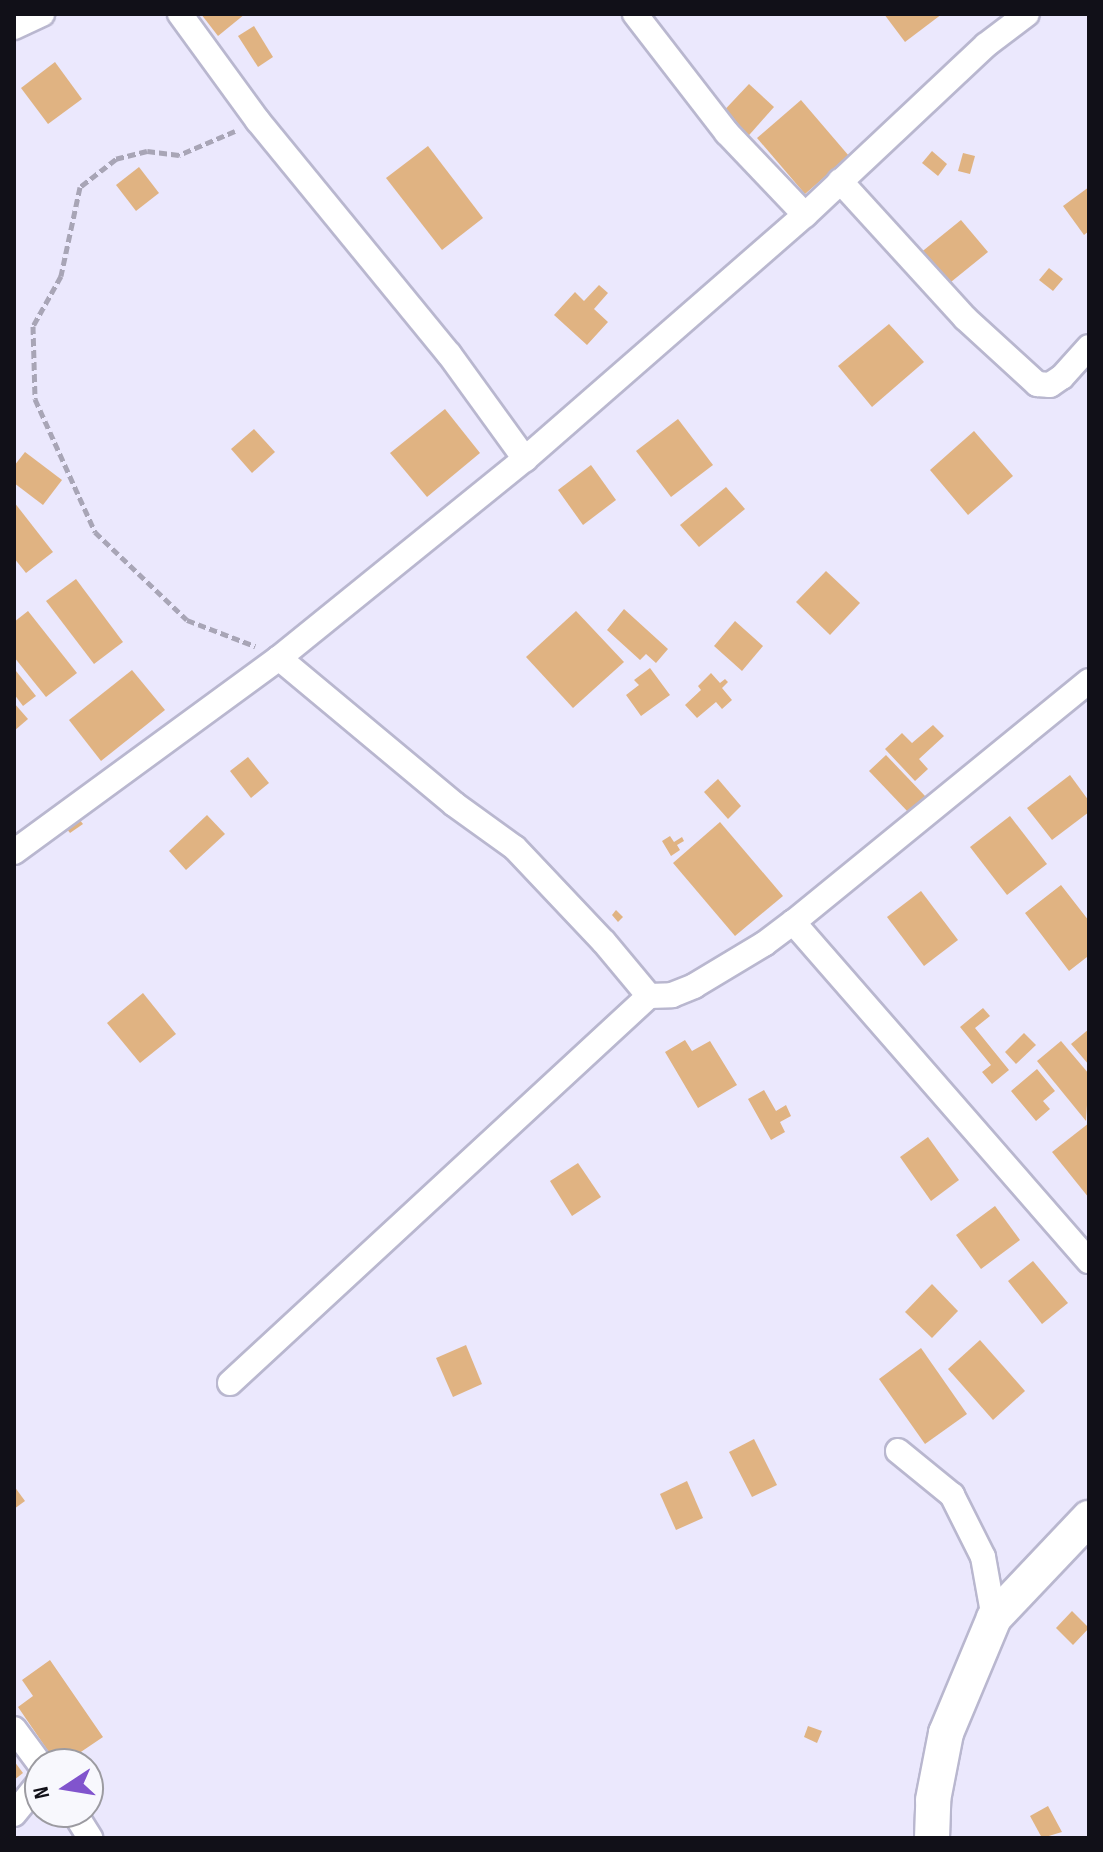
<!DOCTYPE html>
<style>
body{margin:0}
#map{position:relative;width:1103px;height:1852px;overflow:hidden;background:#ebe8fd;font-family:"Sofia Sans Condensed",sans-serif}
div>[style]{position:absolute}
.building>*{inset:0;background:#e0b382}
.path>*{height:5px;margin-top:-2.5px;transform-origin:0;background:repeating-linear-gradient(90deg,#a8a5b6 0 8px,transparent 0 12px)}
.roads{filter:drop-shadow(2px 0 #b9b7cf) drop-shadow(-2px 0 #b9b7cf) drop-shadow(0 2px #b9b7cf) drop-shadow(0 -2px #b9b7cf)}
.minor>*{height:24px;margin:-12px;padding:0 12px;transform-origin:12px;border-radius:12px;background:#fff}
.secondary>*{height:34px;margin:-17px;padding:0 17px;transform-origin:17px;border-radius:17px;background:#fff}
span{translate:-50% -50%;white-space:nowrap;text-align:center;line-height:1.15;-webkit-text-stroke:6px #f8f8fd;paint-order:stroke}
.frame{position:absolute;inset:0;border:16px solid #111018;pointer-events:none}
.north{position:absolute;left:24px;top:1748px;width:80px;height:80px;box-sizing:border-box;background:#f8f8fd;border:2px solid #9c9ba1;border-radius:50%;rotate:258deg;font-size:22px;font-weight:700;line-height:32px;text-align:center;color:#111018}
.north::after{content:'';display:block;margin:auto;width:28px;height:36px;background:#8154cd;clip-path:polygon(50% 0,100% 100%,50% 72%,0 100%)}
</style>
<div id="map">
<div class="building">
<div style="clip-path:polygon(201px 14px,245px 14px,218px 36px)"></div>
<div style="clip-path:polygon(884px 14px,942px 14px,905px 42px)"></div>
<div style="clip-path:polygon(254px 26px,273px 57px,258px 67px,238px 36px)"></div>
<div style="clip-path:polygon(55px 62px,82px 99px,48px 124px,21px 88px)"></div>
<div style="clip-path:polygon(749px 84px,774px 107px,743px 142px,717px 118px)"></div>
<div style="clip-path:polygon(801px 100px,849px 156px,805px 194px,757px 138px)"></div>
<div style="clip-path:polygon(428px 146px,483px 218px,442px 250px,386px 178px)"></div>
<div style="clip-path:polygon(932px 151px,947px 164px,938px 176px,922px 163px)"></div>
<div style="clip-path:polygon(963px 153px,975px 156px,970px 174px,958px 171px)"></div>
<div style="clip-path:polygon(139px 167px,159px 193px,136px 211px,116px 185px)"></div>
<div style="clip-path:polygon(1089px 187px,1089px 231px,1084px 235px,1063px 206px)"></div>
<div style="clip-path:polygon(961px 220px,988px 252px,946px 286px,919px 254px)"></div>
<div style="clip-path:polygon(1049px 268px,1063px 279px,1053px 291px,1039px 280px)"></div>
<div style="clip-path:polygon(599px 285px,608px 293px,594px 309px,608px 322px,587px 345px,554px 315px,575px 292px,584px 301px)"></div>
<div style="clip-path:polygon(889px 324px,924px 362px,872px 407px,838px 366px)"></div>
<div style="clip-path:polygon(445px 409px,480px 453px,427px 497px,390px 453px)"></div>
<div style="clip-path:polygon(678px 419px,713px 465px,671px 497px,636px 451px)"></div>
<div style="clip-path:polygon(254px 429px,275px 452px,252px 473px,231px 449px)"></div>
<div style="clip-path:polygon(974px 431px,1013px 476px,968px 515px,930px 470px)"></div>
<div style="clip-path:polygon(25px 452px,62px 480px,43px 505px,14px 483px,14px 466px)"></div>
<div style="clip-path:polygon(591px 465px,616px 500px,583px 525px,558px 490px)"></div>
<div style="clip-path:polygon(726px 487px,745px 509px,699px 547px,680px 525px)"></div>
<div style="clip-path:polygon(14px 502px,53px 552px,26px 573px,14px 558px)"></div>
<div style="clip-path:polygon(826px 571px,860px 603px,830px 635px,796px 602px)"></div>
<div style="clip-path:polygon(76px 579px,123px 642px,94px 664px,46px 601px)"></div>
<div style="clip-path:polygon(624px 609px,668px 649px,656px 663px,646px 654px,640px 660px,607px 630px)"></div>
<div style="clip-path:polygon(28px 611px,77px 673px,46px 697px,14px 657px,14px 622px)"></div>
<div style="clip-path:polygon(576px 611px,624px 662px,573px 708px,526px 657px)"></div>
<div style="clip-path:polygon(735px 621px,763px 646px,742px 671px,714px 646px)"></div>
<div style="clip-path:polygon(650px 668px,670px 695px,641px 716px,626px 695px,639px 685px,634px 680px)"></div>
<div style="clip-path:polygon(132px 670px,165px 710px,101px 761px,69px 720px)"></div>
<div style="clip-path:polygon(16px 671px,36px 696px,23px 706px,14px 694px)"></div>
<div style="clip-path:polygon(711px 673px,720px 683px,725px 679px,728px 682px,722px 688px,732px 700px,722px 709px,716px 702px,697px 718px,685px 705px,701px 690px,698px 686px)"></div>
<div style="clip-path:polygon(14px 703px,28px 719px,14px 731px)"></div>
<div style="clip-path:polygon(933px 725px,944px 736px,919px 759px,928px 769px,915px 781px,885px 749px,902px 733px,912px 743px)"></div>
<div style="clip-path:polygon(886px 755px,926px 797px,909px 813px,869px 771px)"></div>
<div style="clip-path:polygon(248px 757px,269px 783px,251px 798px,230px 771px)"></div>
<div style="clip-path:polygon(1070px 775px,1089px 801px,1089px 812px,1052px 840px,1027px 808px)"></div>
<div style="clip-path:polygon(718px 779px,741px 806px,728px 819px,704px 792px)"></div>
<div style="clip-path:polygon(72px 810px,83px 824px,70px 833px,60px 820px)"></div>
<div style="clip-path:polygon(207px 815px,225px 834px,186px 870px,169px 851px)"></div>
<div style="clip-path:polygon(1010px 816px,1047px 864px,1007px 895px,970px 847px)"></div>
<div style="clip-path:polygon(720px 822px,783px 896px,735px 936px,673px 863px)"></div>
<div style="clip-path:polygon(670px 836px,674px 842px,682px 837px,684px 841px,677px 845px,680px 850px,671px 856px,662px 841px)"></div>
<div style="clip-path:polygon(1061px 885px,1089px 921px,1089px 960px,1087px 957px,1069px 971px,1025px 913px)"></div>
<div style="clip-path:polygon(921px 891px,958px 940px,924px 966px,887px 917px)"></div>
<div style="clip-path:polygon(616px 910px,623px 917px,618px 922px,612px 915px)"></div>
<div style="clip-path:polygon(143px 993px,176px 1034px,140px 1063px,107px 1023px)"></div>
<div style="clip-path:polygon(983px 1008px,990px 1016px,975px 1028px,1009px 1070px,992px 1084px,982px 1072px,991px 1065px,960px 1027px)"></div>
<div style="clip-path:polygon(1089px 1029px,1089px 1065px,1071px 1044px)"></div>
<div style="clip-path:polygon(1024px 1033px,1036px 1045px,1016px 1064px,1005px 1052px)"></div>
<div style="clip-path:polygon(685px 1040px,692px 1051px,710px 1041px,737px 1085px,698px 1108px,665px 1052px)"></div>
<div style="clip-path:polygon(1061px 1041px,1089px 1074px,1086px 1121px,1037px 1061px)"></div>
<div style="clip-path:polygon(1037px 1069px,1055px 1091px,1043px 1101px,1050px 1109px,1036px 1121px,1011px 1091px)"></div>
<div style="clip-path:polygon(764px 1090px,776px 1111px,786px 1105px,791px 1116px,780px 1122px,785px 1132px,771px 1140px,748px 1099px)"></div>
<div style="clip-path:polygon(1089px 1123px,1089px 1198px,1052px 1152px)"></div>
<div style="clip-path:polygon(928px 1137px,959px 1180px,931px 1201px,900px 1157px)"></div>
<div style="clip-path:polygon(578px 1163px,601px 1197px,572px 1216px,550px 1181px)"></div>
<div style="clip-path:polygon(995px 1206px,1020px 1240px,981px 1269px,956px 1235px)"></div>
<div style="clip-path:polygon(1033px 1261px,1068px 1303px,1042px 1324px,1008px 1281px)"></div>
<div style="clip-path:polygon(932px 1284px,958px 1311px,932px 1338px,905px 1312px)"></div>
<div style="clip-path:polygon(980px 1340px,1025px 1391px,993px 1420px,948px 1369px)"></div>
<div style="clip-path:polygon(466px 1345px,482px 1384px,453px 1397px,436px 1358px)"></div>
<div style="clip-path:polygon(921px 1348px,967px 1414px,925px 1444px,879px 1379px)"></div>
<div style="clip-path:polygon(754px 1439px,777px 1485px,752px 1497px,729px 1452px)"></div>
<div style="clip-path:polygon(687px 1481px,703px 1518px,676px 1530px,660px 1494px)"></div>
<div style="clip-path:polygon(14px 1486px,25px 1501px,14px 1509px)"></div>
<div style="clip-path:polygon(1072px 1611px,1089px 1628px,1073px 1645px,1056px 1628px)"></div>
<div style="clip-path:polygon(50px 1660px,103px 1737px,63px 1764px,57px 1764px,18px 1707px,33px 1696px,22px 1680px)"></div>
<div style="clip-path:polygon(808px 1726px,822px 1731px,817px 1743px,804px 1737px)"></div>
<div style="clip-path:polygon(14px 1761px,23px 1773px,14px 1780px)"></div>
<div style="clip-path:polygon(1048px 1806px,1062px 1832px,1042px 1838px,1030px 1816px)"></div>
</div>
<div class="path">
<div style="left:235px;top:131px;width:61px;rotate:156.8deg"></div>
<div style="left:179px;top:155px;width:32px;rotate:-173deg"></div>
<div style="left:147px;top:151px;width:32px;rotate:166deg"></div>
<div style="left:116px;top:159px;width:46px;rotate:142.1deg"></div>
<div style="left:80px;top:187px;width:91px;rotate:102.1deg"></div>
<div style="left:61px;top:276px;width:57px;rotate:119.2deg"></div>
<div style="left:33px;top:326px;width:73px;rotate:88.4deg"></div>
<div style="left:35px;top:399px;width:146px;rotate:65.7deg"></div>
<div style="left:95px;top:532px;width:127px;rotate:43.7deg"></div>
<div style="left:187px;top:620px;width:73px;rotate:20.9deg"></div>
</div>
<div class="roads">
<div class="minor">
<div style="left:180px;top:14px;width:132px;rotate:53.9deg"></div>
<div style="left:258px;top:121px;width:301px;rotate:50.7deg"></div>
<div style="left:449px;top:354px;width:130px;rotate:54.1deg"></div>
<div style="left:635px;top:14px;width:150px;rotate:52.3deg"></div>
<div style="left:727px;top:133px;width:113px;rotate:46.4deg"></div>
<div style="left:14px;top:27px;width:31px;rotate:-25deg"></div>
<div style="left:840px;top:181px;width:185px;rotate:47.6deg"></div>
<div style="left:965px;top:318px;width:98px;rotate:42.5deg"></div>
<div style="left:1037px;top:384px;width:13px;rotate:4deg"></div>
<div style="left:1050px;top:385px;width:14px;rotate:-34deg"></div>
<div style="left:1062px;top:377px;width:40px;rotate:-48deg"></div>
<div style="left:279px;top:658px;width:228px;rotate:39.8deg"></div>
<div style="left:454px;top:804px;width:75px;rotate:35.8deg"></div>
<div style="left:515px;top:848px;width:129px;rotate:46.6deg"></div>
<div style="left:604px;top:942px;width:70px;rotate:50.2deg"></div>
<div style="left:1089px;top:681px;width:382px;rotate:140.8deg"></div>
<div style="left:793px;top:922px;width:450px;rotate:48.9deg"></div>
<div style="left:14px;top:852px;width:328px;rotate:-36.2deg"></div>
<div style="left:279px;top:658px;width:316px;rotate:-39deg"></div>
<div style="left:525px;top:459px;width:371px;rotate:-41.1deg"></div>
<div style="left:805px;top:215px;width:248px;rotate:-43.2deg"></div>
<div style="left:986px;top:45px;width:51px;rotate:-37.1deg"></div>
<div style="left:230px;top:1383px;width:570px;rotate:-42.73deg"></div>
<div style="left:649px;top:996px;width:23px;rotate:-2deg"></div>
<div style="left:672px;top:995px;width:24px;rotate:-22deg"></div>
<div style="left:694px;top:986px;width:82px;rotate:-31deg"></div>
<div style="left:764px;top:944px;width:36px;rotate:-37deg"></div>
<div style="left:898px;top:1451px;width:70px;rotate:39.2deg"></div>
<div style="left:952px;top:1495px;width:69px;rotate:63.4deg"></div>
<div style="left:983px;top:1557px;width:62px;rotate:79.8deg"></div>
<div style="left:14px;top:1729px;width:44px;rotate:53.4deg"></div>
<div style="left:74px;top:1812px;width:31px;rotate:58deg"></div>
<div style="left:14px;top:1814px;width:41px;rotate:-50.9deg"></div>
</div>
<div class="secondary">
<div style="left:932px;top:1838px;width:38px;rotate:-88deg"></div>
<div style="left:933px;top:1800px;width:68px;rotate:-79deg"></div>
<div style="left:946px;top:1733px;width:125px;rotate:-67.3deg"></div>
<div style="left:994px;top:1618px;width:138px;rotate:-46.5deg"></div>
</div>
</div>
<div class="frame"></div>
<div class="north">N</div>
</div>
